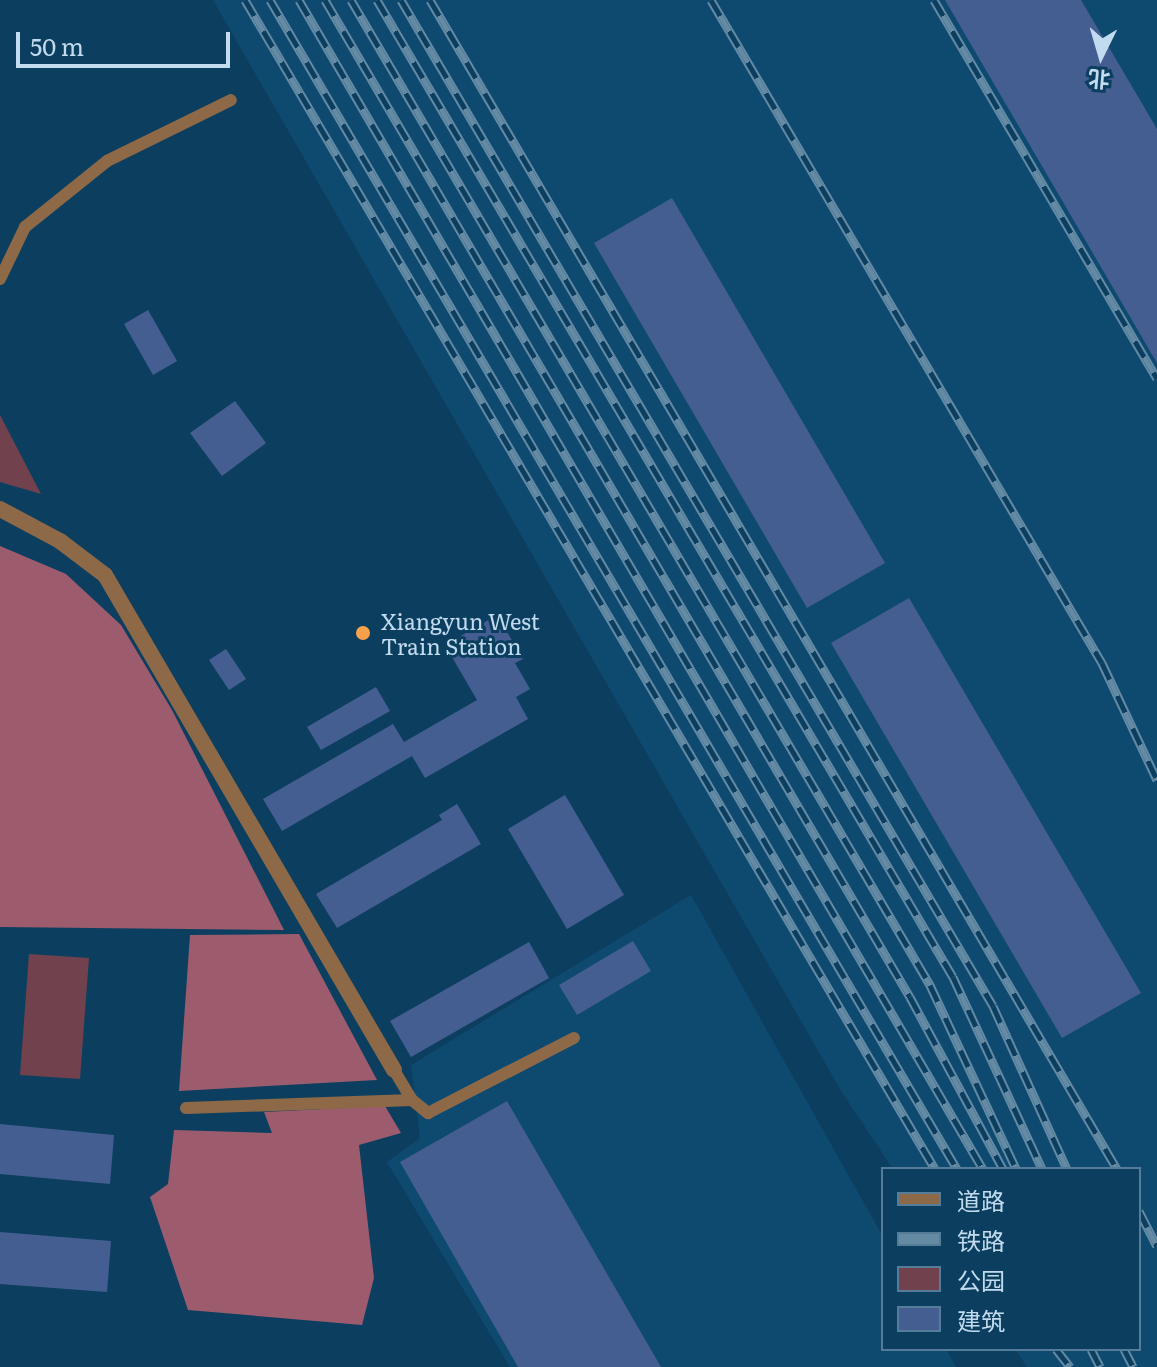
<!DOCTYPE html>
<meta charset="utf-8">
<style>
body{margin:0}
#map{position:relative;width:1157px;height:1367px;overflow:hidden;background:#0c3f5f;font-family:Literata,"Noto Sans SC",serif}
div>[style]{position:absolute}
.built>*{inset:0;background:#0e4a70}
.green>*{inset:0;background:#72414e}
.forest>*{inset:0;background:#9d5c6e}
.building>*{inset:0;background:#445e92}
.service>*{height:12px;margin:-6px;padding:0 6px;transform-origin:6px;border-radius:6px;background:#8e6948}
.minor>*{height:16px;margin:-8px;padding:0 8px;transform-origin:8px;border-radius:8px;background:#8e6948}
.rail>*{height:9px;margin-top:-4.5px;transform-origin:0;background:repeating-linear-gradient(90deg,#0c3f5f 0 18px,#648aa4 0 36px);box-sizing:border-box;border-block:2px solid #648aa4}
.dots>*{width:22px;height:22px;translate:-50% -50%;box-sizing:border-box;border:4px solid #0c3f5f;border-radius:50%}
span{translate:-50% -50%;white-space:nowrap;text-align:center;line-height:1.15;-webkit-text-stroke:6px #0c3f5f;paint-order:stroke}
.poi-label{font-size:22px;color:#c2dbef}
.left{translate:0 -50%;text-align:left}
.legend{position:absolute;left:881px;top:1167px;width:260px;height:184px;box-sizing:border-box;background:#0c3f5f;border:2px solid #557d99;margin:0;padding:10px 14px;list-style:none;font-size:24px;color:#c2dbef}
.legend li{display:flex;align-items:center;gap:16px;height:40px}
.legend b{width:40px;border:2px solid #557d99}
.north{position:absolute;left:1061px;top:16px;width:80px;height:80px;-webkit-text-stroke:6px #0c3f5f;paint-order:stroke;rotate:185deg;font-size:22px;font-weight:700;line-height:32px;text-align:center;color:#c2dbef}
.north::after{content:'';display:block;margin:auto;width:28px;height:36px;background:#c2dbef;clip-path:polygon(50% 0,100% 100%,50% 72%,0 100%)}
.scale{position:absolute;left:16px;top:32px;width:214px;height:36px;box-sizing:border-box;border:4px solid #c2dbef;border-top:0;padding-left:10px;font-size:24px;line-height:28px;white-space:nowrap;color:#c2dbef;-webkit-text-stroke:6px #0c3f5f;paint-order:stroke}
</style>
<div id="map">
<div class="built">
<div style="clip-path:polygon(213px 0,1157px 0,1157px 1367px,1027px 1367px,1015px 1349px,1139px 1349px,1139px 1169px,893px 1169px,843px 1094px)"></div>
<div style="clip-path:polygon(691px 895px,883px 1237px,883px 1349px,946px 1349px,956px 1367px,510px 1367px,387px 1162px,420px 1138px,411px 1065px)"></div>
</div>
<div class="green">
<div style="clip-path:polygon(0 415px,41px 494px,0 482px)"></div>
<div style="clip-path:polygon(29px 954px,89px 958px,80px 1079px,20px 1075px)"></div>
</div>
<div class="forest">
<div style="clip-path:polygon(0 546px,66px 574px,121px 625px,172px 710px,284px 930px,0 927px)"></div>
<div style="clip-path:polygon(299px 934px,377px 1080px,179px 1091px,190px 935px)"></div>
<div style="clip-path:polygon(385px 1106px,401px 1133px,359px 1145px,374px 1278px,362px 1325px,188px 1310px,150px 1197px,168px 1184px,174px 1130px,272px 1133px,264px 1112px)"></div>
</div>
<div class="building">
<div style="clip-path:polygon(945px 0,1081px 0,1157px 129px,1157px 363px)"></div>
<div style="clip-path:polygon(672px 198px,885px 563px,807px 608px,594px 243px)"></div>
<div style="clip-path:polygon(148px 310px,177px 361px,153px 375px,124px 324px)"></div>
<div style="clip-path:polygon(235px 401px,266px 443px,222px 476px,190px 433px)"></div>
<div style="clip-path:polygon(909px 598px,1141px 993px,1062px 1038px,831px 643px)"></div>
<div style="clip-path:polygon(497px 615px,523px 659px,515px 663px,530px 689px,516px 697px,528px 719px,425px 778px,412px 756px,282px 831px,263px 799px,393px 724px,404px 742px,477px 700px,445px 645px)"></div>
<div style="clip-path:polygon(226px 649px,246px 679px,229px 690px,209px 660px)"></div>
<div style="clip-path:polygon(376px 687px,390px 711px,321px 750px,307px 727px)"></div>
<div style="clip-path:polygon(565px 795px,624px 895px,567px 929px,508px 829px)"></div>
<div style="clip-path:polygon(457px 804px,481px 844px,337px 928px,316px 894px,442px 820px,439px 815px)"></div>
<div style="clip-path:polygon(633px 941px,651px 971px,577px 1015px,559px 985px)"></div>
<div style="clip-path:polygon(529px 942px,549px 978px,411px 1057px,390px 1021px)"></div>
<div style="clip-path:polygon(507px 1101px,661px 1367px,518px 1367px,400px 1162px)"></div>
<div style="clip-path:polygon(0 1124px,114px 1135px,110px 1184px,0 1174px)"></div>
<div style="clip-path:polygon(0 1232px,111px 1241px,107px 1292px,0 1284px)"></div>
</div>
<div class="service">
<div style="left:0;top:279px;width:58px;rotate:-64.3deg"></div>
<div style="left:25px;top:227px;width:105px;rotate:-38.8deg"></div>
<div style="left:107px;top:161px;width:138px;rotate:-26.2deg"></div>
<div style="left:412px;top:1100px;width:21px;rotate:39deg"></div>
<div style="left:428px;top:1113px;width:164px;rotate:-27.2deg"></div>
<div style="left:186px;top:1108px;width:226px;rotate:-2deg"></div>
<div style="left:412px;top:1100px;width:35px;rotate:-121deg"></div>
</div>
<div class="minor">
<div style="left:0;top:509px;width:68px;rotate:28.1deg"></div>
<div style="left:60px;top:541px;width:56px;rotate:37.1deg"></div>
<div style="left:105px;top:575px;width:573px;rotate:59.72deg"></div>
</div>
<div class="rail">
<div style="left:245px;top:0;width:1357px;rotate:59.45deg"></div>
<div style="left:270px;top:0;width:1356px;rotate:59.56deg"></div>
<div style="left:299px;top:0;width:1354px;rotate:59.67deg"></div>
<div style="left:325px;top:0;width:1156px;rotate:59.6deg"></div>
<div style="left:910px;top:997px;width:196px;rotate:61.6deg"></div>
<div style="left:351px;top:0;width:1143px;rotate:59.55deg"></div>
<div style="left:930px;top:985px;width:203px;rotate:64.9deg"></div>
<div style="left:377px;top:0;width:1134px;rotate:59.48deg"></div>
<div style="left:953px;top:977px;width:212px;rotate:65.1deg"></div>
<div style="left:401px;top:0;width:1167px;rotate:59.52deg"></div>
<div style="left:993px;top:1006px;width:179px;rotate:65.6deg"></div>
<div style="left:430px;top:0;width:1356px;rotate:59.56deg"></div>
<div style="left:711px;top:0;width:770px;rotate:59.47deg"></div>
<div style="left:1102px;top:663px;width:129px;rotate:64.8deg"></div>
<div style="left:934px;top:0;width:439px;rotate:59.5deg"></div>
<div style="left:1139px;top:1211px;width:39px;rotate:63deg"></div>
<div style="left:1056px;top:1349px;width:23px;rotate:52deg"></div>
<div style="left:1091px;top:1349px;width:20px;rotate:63deg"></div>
<div style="left:1124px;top:1349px;width:20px;rotate:63deg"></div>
</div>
<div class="dots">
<div style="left:363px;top:633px;background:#f8a14a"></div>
</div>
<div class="poi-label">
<span class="left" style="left:381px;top:633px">Xiangyun West<br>Train Station</span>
</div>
<ul class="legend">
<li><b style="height:10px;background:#8e6948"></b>道路</li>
<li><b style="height:10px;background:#648aa4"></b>铁路</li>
<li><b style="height:22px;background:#72414e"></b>公园</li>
<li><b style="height:22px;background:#445e92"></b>建筑</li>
</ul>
<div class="north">北</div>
<div class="scale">50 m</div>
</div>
